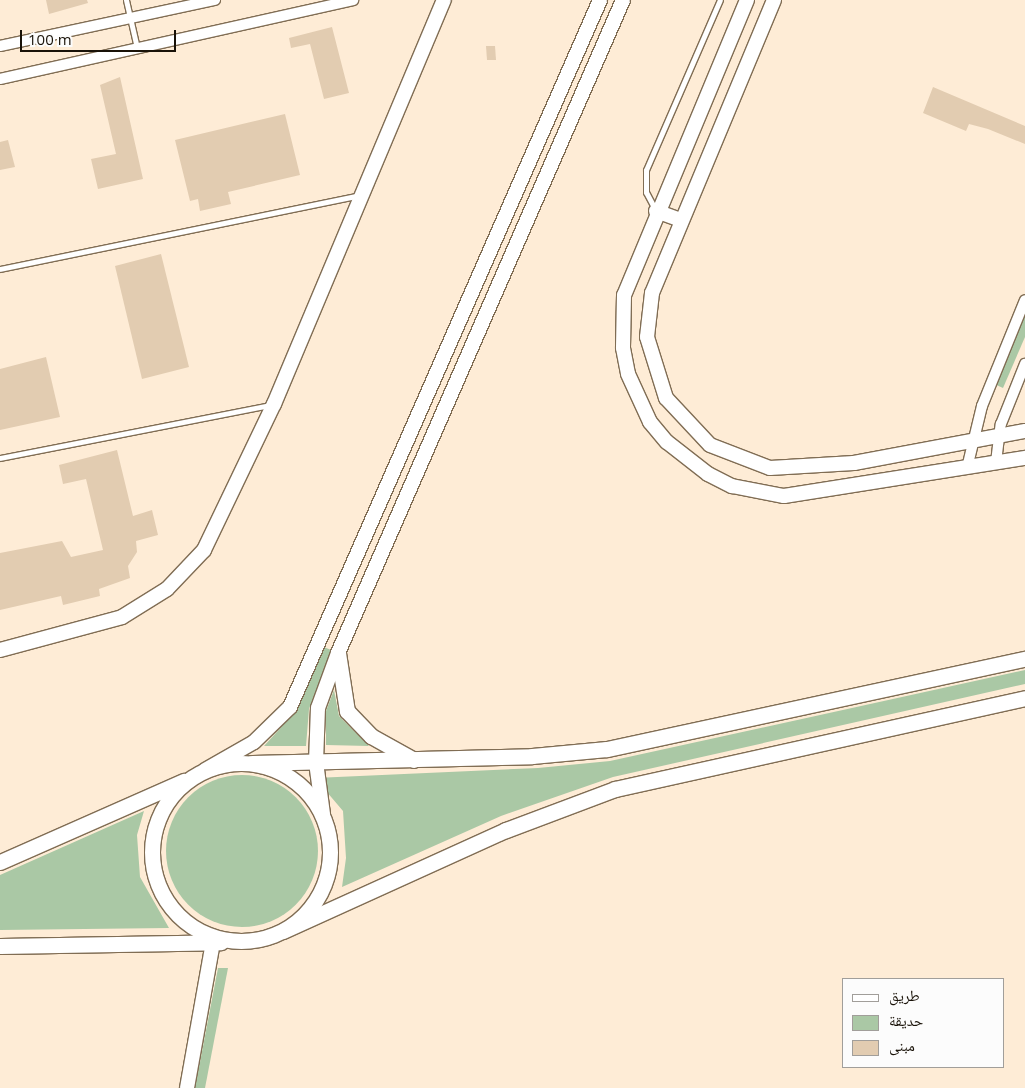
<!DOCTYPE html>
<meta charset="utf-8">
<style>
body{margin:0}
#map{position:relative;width:1025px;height:1088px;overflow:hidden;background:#feecd6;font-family:"Open Sans","Noto Naskh Arabic",sans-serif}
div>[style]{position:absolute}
.green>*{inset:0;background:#aac8a5}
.round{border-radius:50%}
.building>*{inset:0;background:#e2ccb1}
.roads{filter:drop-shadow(1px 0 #806d54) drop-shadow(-1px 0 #806d54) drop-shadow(0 1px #806d54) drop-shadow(0 -1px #806d54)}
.lane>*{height:5px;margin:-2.5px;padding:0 2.5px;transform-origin:2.5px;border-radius:2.5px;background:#fff}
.street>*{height:10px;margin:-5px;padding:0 5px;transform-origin:5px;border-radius:5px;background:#fff}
.secondary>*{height:14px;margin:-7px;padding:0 7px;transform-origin:7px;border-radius:7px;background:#fff}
.primary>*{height:15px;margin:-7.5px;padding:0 7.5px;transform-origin:7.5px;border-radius:7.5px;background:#fff}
.primary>.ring{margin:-7.5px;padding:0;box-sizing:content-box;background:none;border:15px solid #fff;border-radius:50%}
span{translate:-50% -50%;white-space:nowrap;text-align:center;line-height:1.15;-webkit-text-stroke:4px #fcfcfc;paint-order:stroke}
.legend{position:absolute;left:842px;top:978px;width:162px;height:90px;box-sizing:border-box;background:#fcfcfc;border:1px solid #a19e9a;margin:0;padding:6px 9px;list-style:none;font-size:15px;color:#191208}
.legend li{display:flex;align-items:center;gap:10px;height:25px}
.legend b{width:25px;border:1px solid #a19e9a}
.scale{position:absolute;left:20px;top:30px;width:156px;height:22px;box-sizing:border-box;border:2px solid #191208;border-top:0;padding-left:6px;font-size:15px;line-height:18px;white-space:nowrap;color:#191208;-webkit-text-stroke:4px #fcfcfc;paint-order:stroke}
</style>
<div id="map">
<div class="green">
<div style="clip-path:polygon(1025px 306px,1025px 337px,1003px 388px,992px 383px)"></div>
<div style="clip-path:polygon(324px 647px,331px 650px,309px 709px,306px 746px,264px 746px,297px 710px)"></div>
<div style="clip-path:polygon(1025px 670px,1025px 684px,613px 777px,501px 816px,342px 887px,346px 858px,343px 811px,315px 778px,538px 768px,610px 761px)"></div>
<div style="clip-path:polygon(334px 690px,339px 716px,369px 746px,326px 745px,326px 711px)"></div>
<div class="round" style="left:166px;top:775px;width:152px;height:152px"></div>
<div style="clip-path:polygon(144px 811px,137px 835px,140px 877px,169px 928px,0 930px,0 875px)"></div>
<div style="clip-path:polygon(218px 968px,228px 968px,205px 1088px,195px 1088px)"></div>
</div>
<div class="building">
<div style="clip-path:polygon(46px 0,87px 0,88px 3px,49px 14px)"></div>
<div style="clip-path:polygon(332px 27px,349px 93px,324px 99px,310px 44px,291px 48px,289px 38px)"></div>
<div style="clip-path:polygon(486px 46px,495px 46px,496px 60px,487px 60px)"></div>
<div style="clip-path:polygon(120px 77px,143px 179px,98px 189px,91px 159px,116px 154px,100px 85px)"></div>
<div style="clip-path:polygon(933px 87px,1025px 126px,1025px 144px,988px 129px,969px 124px,966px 131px,923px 113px)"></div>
<div style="clip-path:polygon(285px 114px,300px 175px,228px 192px,231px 204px,200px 211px,198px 199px,190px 201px,175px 140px)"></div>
<div style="clip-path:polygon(8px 140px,15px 167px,0 170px,0 142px)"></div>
<div style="clip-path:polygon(161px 254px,189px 367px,142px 379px,115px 266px)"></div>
<div style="clip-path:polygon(46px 357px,60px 417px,0 430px,0 369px)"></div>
<div style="clip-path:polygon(117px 450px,133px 516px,152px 510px,158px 535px,136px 541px,137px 552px,128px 566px,130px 578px,99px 589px,100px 596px,63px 605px,61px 596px,0 610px,0 553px,62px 541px,71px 557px,103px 550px,86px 479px,63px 484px,59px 465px)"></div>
</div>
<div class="roads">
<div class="lane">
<div style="left:126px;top:0;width:49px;rotate:77.1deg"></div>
<div style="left:655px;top:209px;width:19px;rotate:-118deg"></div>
<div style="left:646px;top:192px;width:22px;rotate:-90deg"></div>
<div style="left:646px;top:170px;width:185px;rotate:-66.5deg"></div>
<div style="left:0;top:269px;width:367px;rotate:-11.6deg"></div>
<div style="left:0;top:458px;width:276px;rotate:-11.1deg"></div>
</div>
<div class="street">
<div style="left:0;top:46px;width:220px;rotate:-12.1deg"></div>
<div style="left:0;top:79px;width:362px;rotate:-12.6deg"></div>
<div style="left:996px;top:462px;width:38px;rotate:-83deg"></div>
<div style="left:1001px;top:424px;width:65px;rotate:-68.2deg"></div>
<div style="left:967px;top:468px;width:64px;rotate:-76.4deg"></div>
<div style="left:982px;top:406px;width:114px;rotate:-67.9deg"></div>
</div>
<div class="secondary">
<div style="left:747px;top:0;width:320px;rotate:112.6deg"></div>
<div style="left:624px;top:295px;width:53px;rotate:91.1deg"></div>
<div style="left:623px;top:348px;width:26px;rotate:79deg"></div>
<div style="left:628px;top:374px;width:53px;rotate:65.4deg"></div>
<div style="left:650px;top:422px;width:26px;rotate:50deg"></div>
<div style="left:667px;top:442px;width:52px;rotate:38deg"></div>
<div style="left:708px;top:474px;width:27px;rotate:27deg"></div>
<div style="left:732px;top:486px;width:53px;rotate:10.9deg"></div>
<div style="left:784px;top:496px;width:244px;rotate:-9deg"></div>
<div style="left:774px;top:0;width:317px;rotate:112.6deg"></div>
<div style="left:652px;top:293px;width:44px;rotate:96.5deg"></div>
<div style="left:647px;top:337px;width:64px;rotate:72.7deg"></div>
<div style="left:666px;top:398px;width:64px;rotate:46.9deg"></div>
<div style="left:710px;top:445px;width:64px;rotate:21deg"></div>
<div style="left:770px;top:468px;width:84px;rotate:-3.4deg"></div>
<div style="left:854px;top:463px;width:174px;rotate:-10.6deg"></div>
<div style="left:656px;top:211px;width:27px;rotate:20deg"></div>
<div style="left:0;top:650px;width:126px;rotate:-15.1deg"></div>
<div style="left:122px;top:617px;width:53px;rotate:-31.9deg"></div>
<div style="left:167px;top:589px;width:54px;rotate:-46.5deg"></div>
<div style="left:204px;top:550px;width:162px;rotate:-64.4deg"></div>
<div style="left:274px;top:404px;width:438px;rotate:-67.2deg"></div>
<div style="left:205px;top:770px;width:56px;rotate:-29.7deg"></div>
<div style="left:254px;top:742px;width:50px;rotate:-44.2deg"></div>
<div style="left:290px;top:707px;width:772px;rotate:-66.32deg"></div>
<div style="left:323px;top:814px;width:52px;rotate:-97.7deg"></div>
<div style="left:316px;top:762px;width:54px;rotate:-87.9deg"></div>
<div style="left:318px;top:708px;width:59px;rotate:-70deg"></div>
<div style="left:338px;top:653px;width:712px;rotate:-66.42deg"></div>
<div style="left:187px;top:1088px;width:148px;rotate:-79.9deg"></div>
</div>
<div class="primary">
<div style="left:338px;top:653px;width:59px;rotate:81.2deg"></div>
<div style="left:347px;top:711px;width:35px;rotate:46deg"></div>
<div style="left:371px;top:736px;width:49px;rotate:29.2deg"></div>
<div style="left:252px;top:763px;width:280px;rotate:-1.4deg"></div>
<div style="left:532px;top:756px;width:75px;rotate:-5.3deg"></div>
<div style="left:607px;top:749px;width:428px;rotate:-12.2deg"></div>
<div class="ring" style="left:152px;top:763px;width:163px;height:163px"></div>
<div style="left:0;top:862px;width:201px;rotate:-23.8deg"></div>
<div style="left:283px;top:931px;width:245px;rotate:-24.4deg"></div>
<div style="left:506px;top:830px;width:116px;rotate:-20.6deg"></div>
<div style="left:615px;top:789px;width:420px;rotate:-12.5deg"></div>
<div style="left:0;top:946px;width:221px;rotate:-1deg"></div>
</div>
</div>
<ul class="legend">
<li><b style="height:6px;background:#fff"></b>طريق</li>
<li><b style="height:14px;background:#aac8a5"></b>حديقة</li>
<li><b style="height:14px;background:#e2ccb1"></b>مبنى</li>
</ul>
<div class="scale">100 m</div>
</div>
